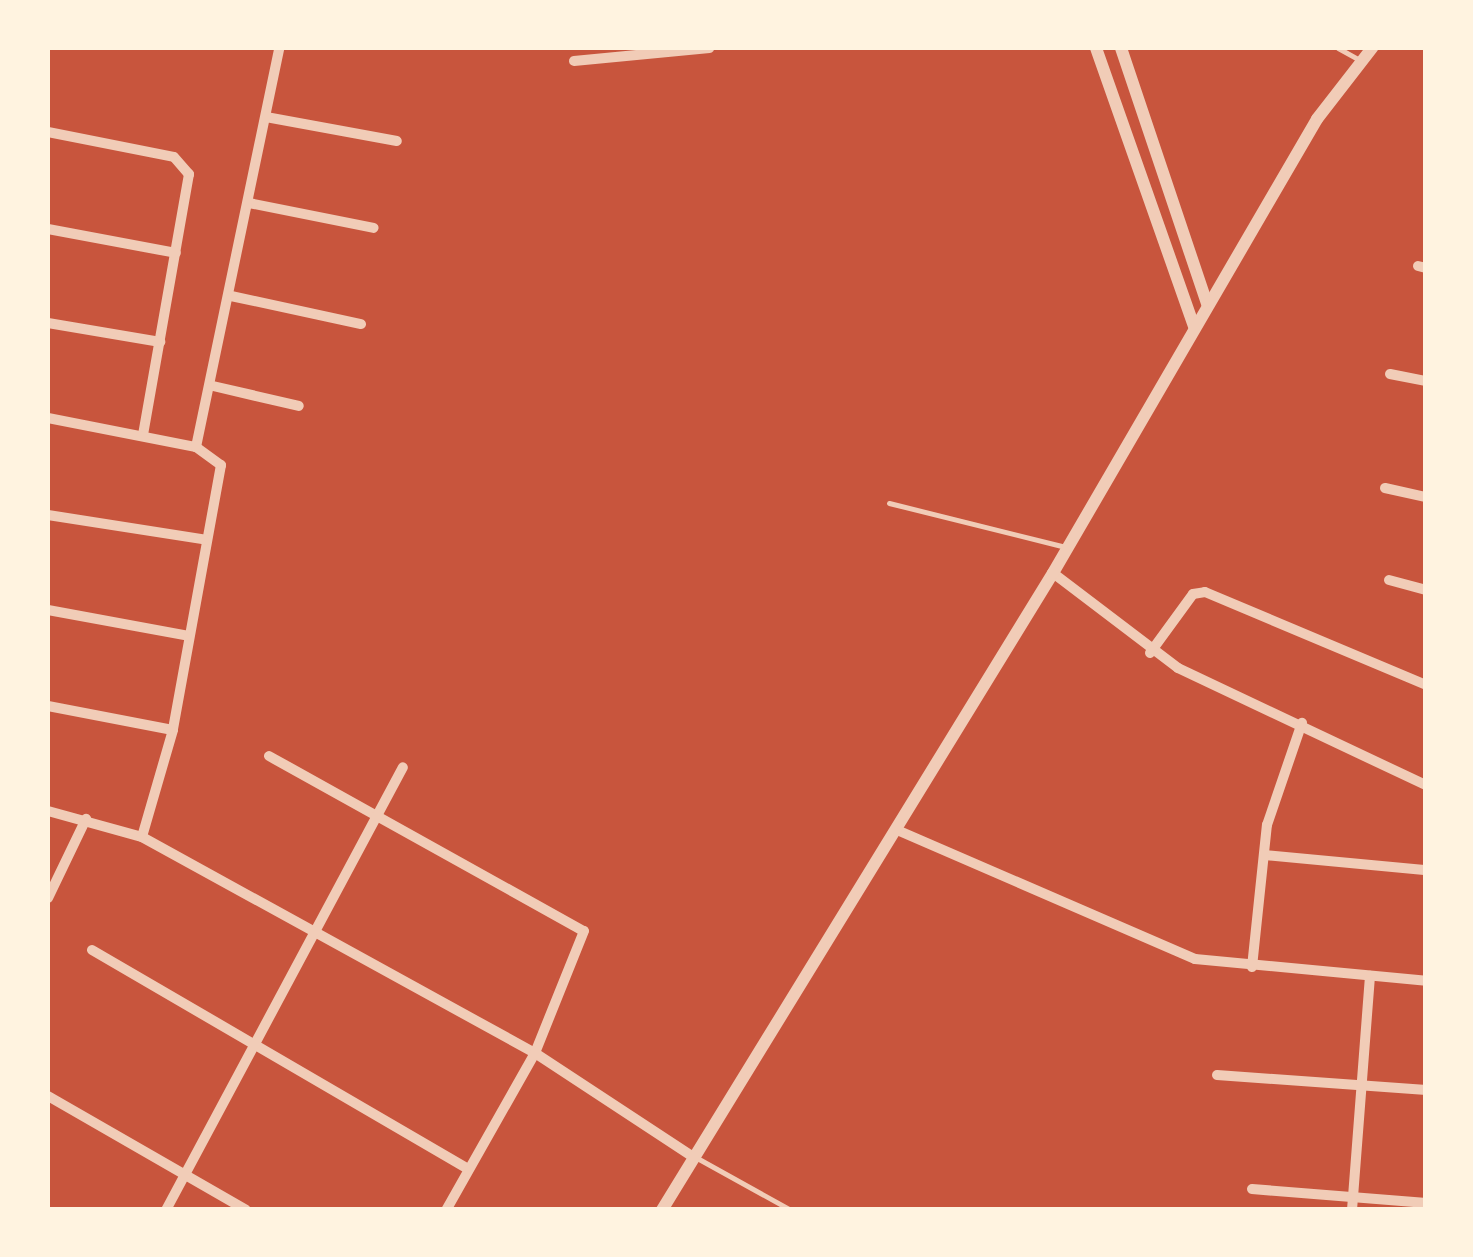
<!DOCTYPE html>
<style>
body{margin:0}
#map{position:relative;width:1473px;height:1257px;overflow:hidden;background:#c8553d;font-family:Rubik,sans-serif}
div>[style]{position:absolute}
.service>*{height:5px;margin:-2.5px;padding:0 2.5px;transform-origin:2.5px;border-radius:2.5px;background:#f1ccb7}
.minor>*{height:10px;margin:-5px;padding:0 5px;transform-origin:5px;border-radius:5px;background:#f1ccb7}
.tertiary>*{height:12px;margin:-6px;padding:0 6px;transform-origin:6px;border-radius:6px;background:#f1ccb7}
span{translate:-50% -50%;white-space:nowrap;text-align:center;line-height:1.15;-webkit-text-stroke:10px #fff3e0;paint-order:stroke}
.frame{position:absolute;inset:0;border:50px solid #fff3e0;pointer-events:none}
</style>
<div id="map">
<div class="service">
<div style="left:1338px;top:48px;width:26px;rotate:29deg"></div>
<div style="left:889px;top:503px;width:182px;rotate:14deg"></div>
<div style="left:697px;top:1158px;width:107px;rotate:29deg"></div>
</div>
<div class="minor">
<div style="left:574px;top:61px;width:136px;rotate:-5.5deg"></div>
<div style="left:266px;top:117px;width:133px;rotate:10.4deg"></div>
<div style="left:48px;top:132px;width:128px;rotate:11.2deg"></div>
<div style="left:174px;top:157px;width:23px;rotate:49deg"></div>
<div style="left:189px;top:174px;width:265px;rotate:100deg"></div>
<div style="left:249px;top:203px;width:127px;rotate:11.3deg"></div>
<div style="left:48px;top:229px;width:130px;rotate:10.6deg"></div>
<div style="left:1418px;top:266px;width:8px;rotate:14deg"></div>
<div style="left:231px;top:296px;width:133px;rotate:12.2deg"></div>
<div style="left:48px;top:323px;width:114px;rotate:9.6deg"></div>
<div style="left:1390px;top:374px;width:37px;rotate:11deg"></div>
<div style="left:213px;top:386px;width:88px;rotate:13.1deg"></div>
<div style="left:48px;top:418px;width:151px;rotate:11.1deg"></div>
<div style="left:196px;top:447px;width:31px;rotate:36deg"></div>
<div style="left:221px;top:465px;width:269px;rotate:100.3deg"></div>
<div style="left:173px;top:730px;width:111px;rotate:106.2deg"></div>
<div style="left:196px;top:447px;width:408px;rotate:-78.2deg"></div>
<div style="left:1385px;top:488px;width:42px;rotate:12.4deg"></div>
<div style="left:48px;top:515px;width:161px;rotate:8.9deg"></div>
<div style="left:1053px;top:573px;width:157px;rotate:37.2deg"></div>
<div style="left:1178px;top:668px;width:274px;rotate:25.3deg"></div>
<div style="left:1389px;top:580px;width:38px;rotate:15deg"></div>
<div style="left:48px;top:610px;width:143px;rotate:10.4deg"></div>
<div style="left:1150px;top:653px;width:73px;rotate:-53.9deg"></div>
<div style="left:1193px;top:594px;width:12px;rotate:-9deg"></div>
<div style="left:1205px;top:592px;width:240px;rotate:22.8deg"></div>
<div style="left:48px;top:706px;width:127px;rotate:10.9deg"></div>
<div style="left:269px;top:756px;width:360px;rotate:29.1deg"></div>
<div style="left:584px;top:931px;width:131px;rotate:111.9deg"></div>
<div style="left:535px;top:1053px;width:180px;rotate:119.5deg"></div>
<div style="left:48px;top:811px;width:98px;rotate:15.5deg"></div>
<div style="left:142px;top:837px;width:448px;rotate:28.8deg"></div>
<div style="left:535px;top:1053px;width:188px;rotate:33.3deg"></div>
<div style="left:897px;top:830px;width:325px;rotate:23.4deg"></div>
<div style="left:1195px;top:959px;width:232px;rotate:5.4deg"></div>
<div style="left:1265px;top:855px;width:160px;rotate:5.4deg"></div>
<div style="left:48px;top:898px;width:88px;rotate:-64.3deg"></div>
<div style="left:92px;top:950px;width:435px;rotate:30.2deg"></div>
<div style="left:1252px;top:967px;width:143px;rotate:-84deg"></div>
<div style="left:1267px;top:825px;width:108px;rotate:-71.1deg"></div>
<div style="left:1217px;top:1075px;width:210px;rotate:4.1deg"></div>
<div style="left:48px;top:1096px;width:228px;rotate:29.9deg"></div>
<div style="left:1252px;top:1189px;width:175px;rotate:4.6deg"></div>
<div style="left:166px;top:1210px;width:502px;rotate:-61.85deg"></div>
<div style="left:1352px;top:1210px;width:235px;rotate:-85.6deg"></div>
</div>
<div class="tertiary">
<div style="left:1096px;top:48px;width:296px;rotate:70.6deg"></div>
<div style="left:1121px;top:48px;width:270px;rotate:71.4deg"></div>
<div style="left:662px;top:1210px;width:747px;rotate:-58.46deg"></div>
<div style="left:1053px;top:573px;width:525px;rotate:-59.82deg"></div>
<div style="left:1317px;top:119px;width:90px;rotate:-52.2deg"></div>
</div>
<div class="frame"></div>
</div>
